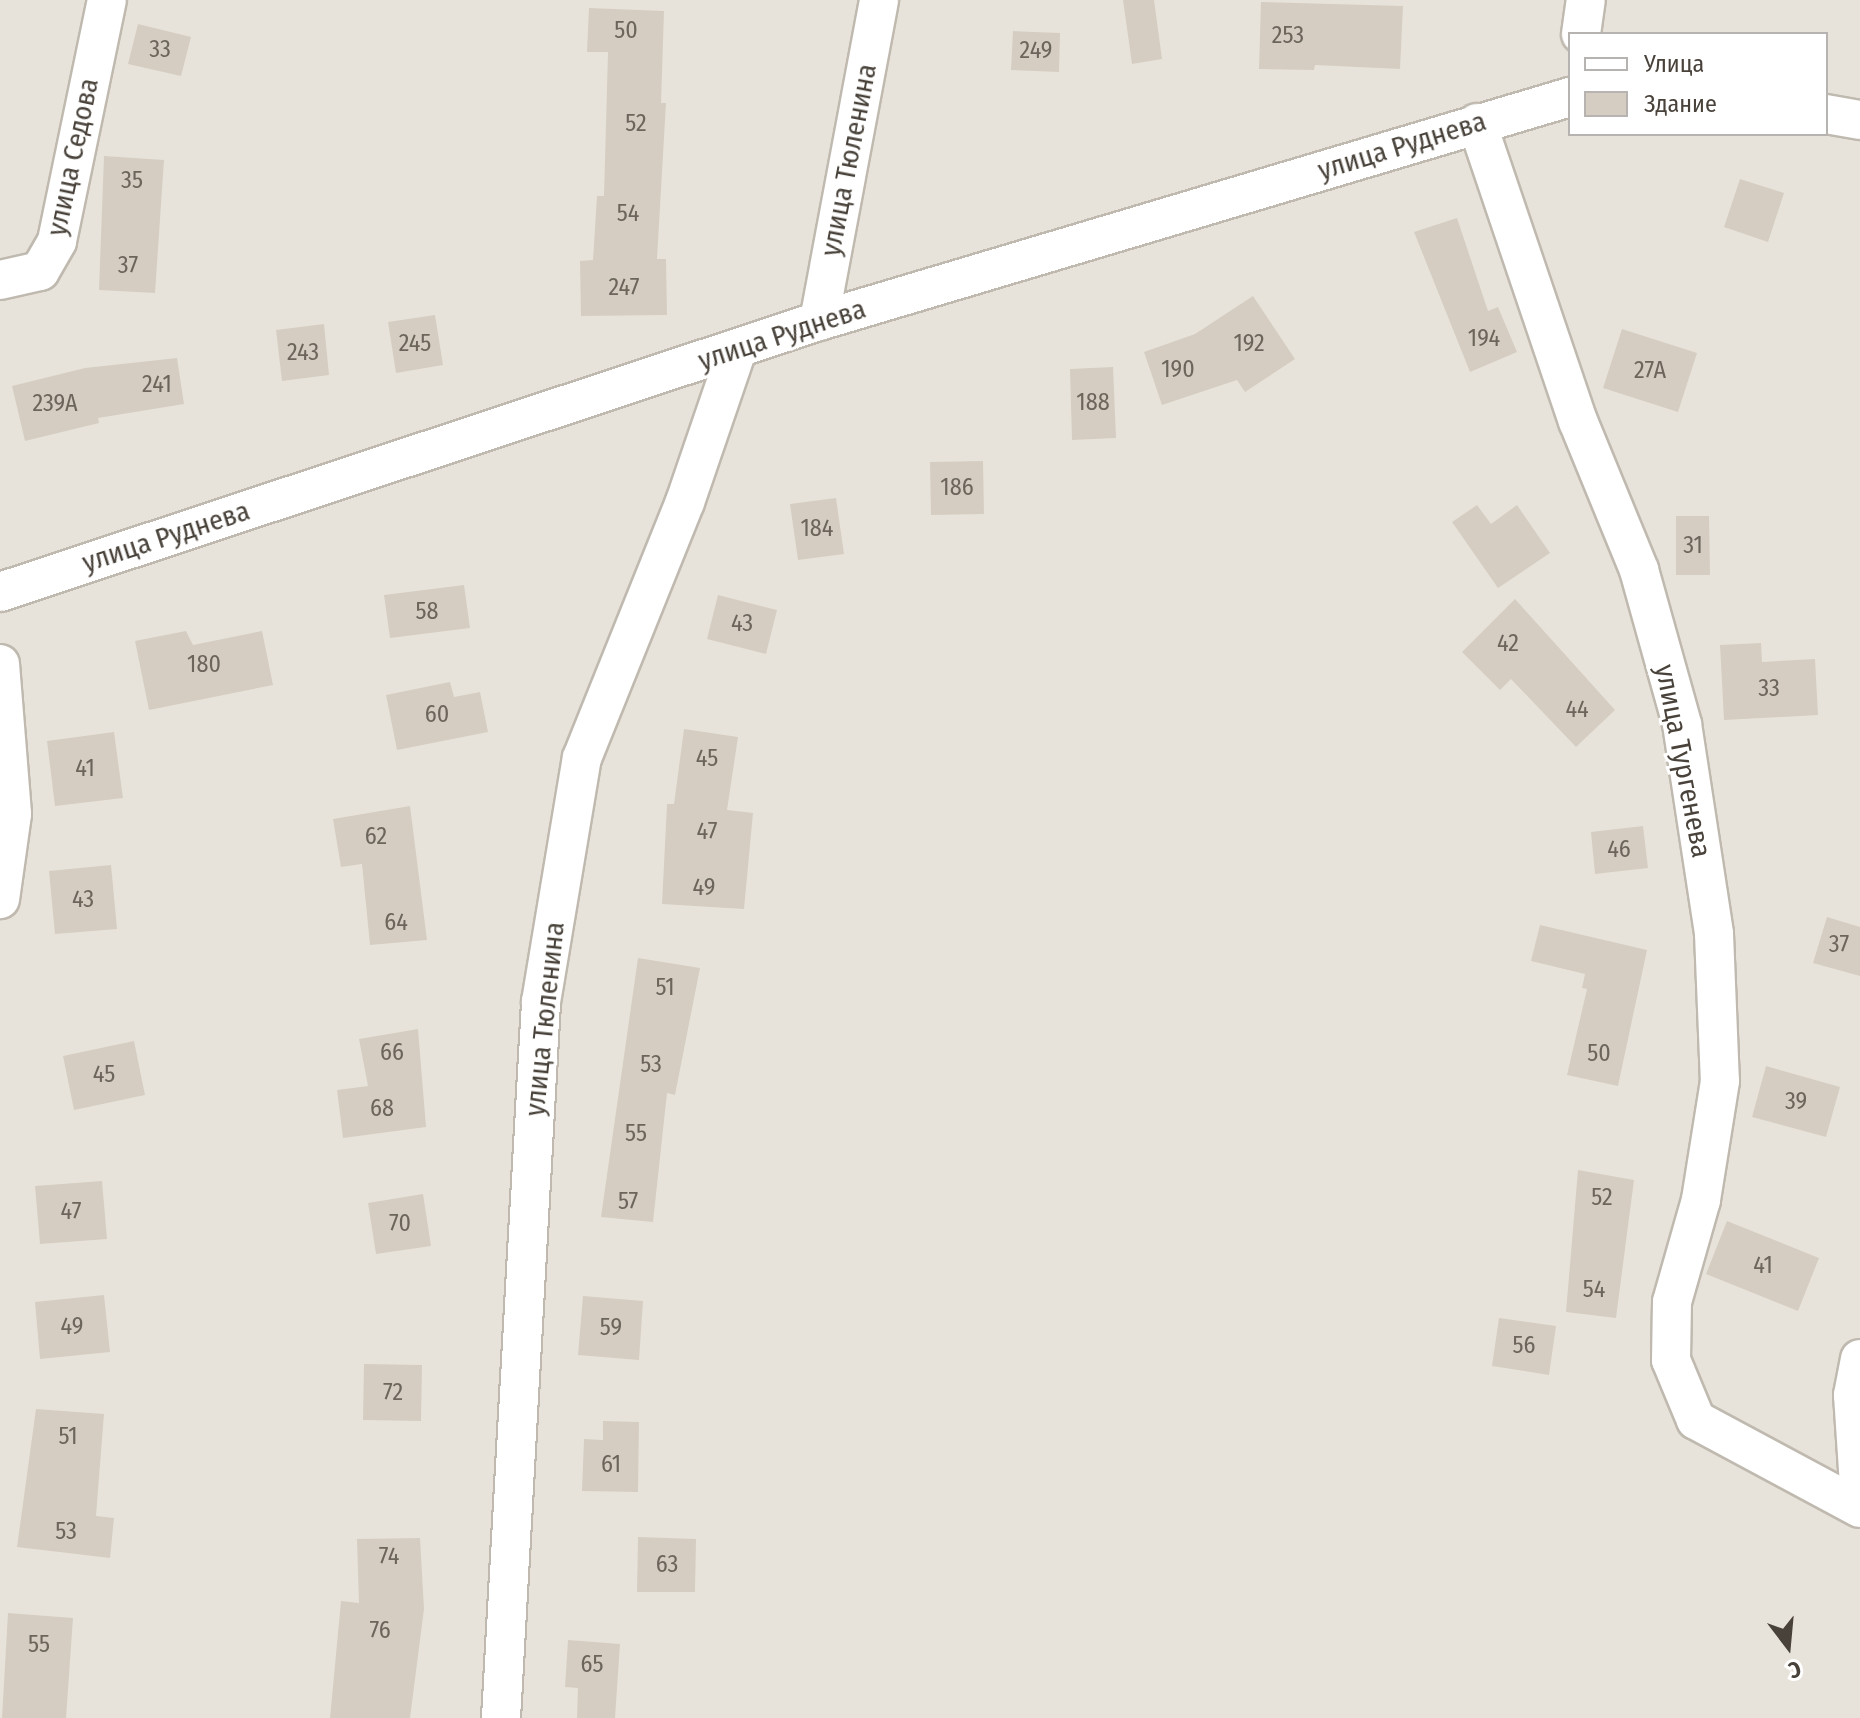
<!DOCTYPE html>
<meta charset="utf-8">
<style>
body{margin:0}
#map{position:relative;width:1860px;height:1718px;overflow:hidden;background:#f4f1eb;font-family:"Fira Sans Condensed",sans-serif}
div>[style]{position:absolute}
.residential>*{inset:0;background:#e8e3da}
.building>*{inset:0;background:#d5cdc2}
.roads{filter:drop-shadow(2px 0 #bfb9af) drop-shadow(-2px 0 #bfb9af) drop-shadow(0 2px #bfb9af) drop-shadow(0 -2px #bfb9af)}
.minor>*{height:38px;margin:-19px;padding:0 19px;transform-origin:19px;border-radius:19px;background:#fff}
span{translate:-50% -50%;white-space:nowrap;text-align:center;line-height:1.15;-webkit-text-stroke:6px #fff;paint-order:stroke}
.number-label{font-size:24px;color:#6b655c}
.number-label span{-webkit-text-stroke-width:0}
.street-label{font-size:28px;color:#48423a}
.legend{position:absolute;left:1568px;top:32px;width:260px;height:104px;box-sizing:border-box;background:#fff;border:2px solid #b6b3b0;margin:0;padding:10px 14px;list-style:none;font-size:24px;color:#48423a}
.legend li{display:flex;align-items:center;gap:16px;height:40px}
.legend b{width:40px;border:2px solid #b6b3b0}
.north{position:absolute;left:1748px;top:1606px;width:80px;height:80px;-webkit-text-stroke:6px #fff;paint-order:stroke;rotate:164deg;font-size:22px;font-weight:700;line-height:32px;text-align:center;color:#48423a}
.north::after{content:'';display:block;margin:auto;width:28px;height:36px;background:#48423a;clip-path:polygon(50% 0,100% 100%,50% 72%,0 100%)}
</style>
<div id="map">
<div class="residential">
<div style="clip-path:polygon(evenodd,0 0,1860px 0,1860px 1718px,0 1718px,0 0,1570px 34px,1826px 34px,1826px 134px,1570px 134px,1570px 34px)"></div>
</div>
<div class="building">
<div style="clip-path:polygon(1123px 0,1154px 0,1162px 59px,1132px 64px)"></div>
<div style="clip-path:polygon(1261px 2px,1403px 6px,1400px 69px,1315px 65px,1314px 70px,1259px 69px)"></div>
<div style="clip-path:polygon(589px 8px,664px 11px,661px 103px,666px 103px,657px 259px,666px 259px,667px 315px,581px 316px,580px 261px,593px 260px,597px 196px,604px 196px,608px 52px,587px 52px)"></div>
<div style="clip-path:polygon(138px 24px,191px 37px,181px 76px,128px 64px)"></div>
<div style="clip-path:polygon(1013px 31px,1060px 33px,1059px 72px,1011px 70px)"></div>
<div style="clip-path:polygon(104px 156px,164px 160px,155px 293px,99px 290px)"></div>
<div style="clip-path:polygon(1740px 179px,1784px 193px,1768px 242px,1724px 227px)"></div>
<div style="clip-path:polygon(1457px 218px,1488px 311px,1498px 307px,1517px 352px,1470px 372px,1414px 232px)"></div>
<div style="clip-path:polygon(1253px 296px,1295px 359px,1245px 392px,1237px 380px,1162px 405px,1144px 352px,1195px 334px)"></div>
<div style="clip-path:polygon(435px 315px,443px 365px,396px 373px,388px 322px)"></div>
<div style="clip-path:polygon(324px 324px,329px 375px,282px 381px,276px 330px)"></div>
<div style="clip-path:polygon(1622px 329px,1697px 353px,1678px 412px,1603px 388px)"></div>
<div style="clip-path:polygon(177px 358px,184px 404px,98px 418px,99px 423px,25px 441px,12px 386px,85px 368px)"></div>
<div style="clip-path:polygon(1113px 367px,1116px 438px,1072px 440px,1070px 369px)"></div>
<div style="clip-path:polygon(983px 461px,984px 514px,931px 515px,930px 462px)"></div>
<div style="clip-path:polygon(836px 498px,844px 554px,798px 560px,790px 504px)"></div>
<div style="clip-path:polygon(1477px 505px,1491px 524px,1517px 505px,1550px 553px,1498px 588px,1452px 522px)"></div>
<div style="clip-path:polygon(1676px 516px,1709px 516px,1710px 575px,1676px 575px)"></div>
<div style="clip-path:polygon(464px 585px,470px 628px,390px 638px,384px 595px)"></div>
<div style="clip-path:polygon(718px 595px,777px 610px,766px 654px,707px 639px)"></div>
<div style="clip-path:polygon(1515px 599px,1615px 710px,1576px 747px,1511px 679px,1500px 690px,1462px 652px)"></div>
<div style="clip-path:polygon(186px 631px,193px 645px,262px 631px,273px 685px,149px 710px,135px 641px)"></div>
<div style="clip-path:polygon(1761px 643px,1762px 662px,1815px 659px,1818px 715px,1724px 720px,1720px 645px)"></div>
<div style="clip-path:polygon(450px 682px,454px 697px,480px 692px,488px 732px,397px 750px,386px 695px)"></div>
<div style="clip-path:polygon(684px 729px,738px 737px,727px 810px,753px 813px,744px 909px,662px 904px,667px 804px,674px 804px)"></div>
<div style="clip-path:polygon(114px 732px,123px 798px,55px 806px,47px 741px)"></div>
<div style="clip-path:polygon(410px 806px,427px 940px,370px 945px,362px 864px,341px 867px,333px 819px)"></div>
<div style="clip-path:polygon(1643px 826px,1648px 868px,1595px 874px,1591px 832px)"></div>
<div style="clip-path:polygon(111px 865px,117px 929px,55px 934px,49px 871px)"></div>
<div style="clip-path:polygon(1827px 917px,1860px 927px,1860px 976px,1813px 963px)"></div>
<div style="clip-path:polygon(1540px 925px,1647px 950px,1618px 1086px,1567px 1075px,1587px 989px,1582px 988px,1585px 974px,1531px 961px)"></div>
<div style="clip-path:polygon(638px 958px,700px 968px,675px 1095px,667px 1093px,653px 1222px,601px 1217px)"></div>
<div style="clip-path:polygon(418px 1029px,426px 1127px,343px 1138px,337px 1090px,368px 1086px,359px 1039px)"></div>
<div style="clip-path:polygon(134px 1041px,145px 1095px,74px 1110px,63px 1056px)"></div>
<div style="clip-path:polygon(1766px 1066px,1840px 1087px,1826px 1137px,1752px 1117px)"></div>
<div style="clip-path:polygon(1578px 1170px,1634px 1180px,1616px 1318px,1566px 1312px)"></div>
<div style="clip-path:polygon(102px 1181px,107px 1239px,40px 1244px,35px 1186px)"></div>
<div style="clip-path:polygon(423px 1194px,431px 1246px,376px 1254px,368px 1203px)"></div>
<div style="clip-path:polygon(1727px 1221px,1819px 1258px,1798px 1311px,1706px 1274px)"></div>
<div style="clip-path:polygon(104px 1295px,110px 1352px,40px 1359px,35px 1302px)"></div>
<div style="clip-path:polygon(583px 1296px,643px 1301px,639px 1360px,578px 1355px)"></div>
<div style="clip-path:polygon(1499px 1318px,1556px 1326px,1549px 1375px,1492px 1366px)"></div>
<div style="clip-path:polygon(364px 1364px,422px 1365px,421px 1421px,363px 1420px)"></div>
<div style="clip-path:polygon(36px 1409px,104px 1414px,96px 1516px,114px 1518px,110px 1558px,17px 1547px)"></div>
<div style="clip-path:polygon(603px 1421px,639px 1422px,638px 1492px,582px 1491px,584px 1439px,603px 1440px)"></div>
<div style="clip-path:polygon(638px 1537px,696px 1539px,695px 1592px,637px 1592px)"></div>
<div style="clip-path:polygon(420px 1538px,424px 1609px,410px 1718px,330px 1718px,341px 1601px,359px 1603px,357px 1539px)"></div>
<div style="clip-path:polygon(8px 1613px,73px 1618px,66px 1718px,2px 1718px)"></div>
<div style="clip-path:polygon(568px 1640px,620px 1644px,615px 1718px,577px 1718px,578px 1688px,565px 1687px)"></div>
</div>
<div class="roads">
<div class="minor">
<div style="left:1581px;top:34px;width:34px;rotate:-82deg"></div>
<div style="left:1826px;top:114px;width:35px;rotate:10deg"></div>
<div style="left:1477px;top:123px;width:315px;rotate:71.3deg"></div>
<div style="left:1578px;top:421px;width:161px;rotate:67.7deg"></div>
<div style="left:1639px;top:570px;width:160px;rotate:74.4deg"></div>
<div style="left:1682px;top:724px;width:212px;rotate:81.3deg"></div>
<div style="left:1714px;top:934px;width:147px;rotate:87.7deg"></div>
<div style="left:1720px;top:1081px;width:121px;rotate:99.1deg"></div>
<div style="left:1701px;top:1200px;width:106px;rotate:105.9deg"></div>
<div style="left:1672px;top:1302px;width:58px;rotate:91deg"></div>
<div style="left:1671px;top:1360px;width:65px;rotate:67.4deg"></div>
<div style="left:1696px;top:1420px;width:186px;rotate:28.2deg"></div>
<div style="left:0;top:280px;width:41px;rotate:-12.7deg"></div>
<div style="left:40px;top:271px;width:34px;rotate:-60deg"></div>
<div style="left:57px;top:241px;width:246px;rotate:-78.3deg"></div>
<div style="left:819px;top:321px;width:327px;rotate:-79.4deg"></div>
<div style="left:0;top:592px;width:863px;rotate:-18.31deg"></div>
<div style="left:819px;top:321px;width:784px;rotate:-16.61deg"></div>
<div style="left:0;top:664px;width:150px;rotate:85.4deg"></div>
<div style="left:12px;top:814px;width:86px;rotate:98deg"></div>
<div style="left:1860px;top:1359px;width:37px;rotate:101deg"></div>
<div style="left:1853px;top:1395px;width:105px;rotate:86.2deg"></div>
<div style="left:501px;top:1718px;width:717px;rotate:-86.8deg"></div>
<div style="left:541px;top:1002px;width:247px;rotate:-80.5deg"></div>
<div style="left:582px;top:758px;width:276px;rotate:-68.1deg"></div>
<div style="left:685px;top:502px;width:161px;rotate:-71.1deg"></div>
</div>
</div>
<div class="number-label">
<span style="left:626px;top:31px">50</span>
<span style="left:1288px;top:36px">253</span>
<span style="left:160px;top:50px">33</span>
<span style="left:1036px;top:51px">249</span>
<span style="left:636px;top:124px">52</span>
<span style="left:132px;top:181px">35</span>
<span style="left:628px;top:214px">54</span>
<span style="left:128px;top:266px">37</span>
<span style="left:624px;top:288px">247</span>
<span style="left:1484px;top:339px">194</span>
<span style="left:415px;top:344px">245</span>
<span style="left:1249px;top:344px">192</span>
<span style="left:303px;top:353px">243</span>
<span style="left:1178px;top:370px">190</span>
<span style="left:1650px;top:371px">27А</span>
<span style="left:157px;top:385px">241</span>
<span style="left:1093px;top:403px">188</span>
<span style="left:55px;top:404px">239А</span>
<span style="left:957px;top:488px">186</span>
<span style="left:817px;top:529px">184</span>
<span style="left:1693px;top:546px">31</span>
<span style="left:427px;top:612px">58</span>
<span style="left:742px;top:624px">43</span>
<span style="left:1508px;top:644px">42</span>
<span style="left:204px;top:665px">180</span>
<span style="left:1769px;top:689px">33</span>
<span style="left:1577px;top:710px">44</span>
<span style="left:437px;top:715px">60</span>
<span style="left:707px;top:759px">45</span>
<span style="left:85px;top:769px">41</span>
<span style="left:707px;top:832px">47</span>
<span style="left:376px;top:837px">62</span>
<span style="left:1619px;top:850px">46</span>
<span style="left:704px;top:888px">49</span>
<span style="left:83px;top:900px">43</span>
<span style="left:396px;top:923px">64</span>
<span style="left:1839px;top:945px">37</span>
<span style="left:665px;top:988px">51</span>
<span style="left:392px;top:1053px">66</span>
<span style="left:1599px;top:1054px">50</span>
<span style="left:651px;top:1065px">53</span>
<span style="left:104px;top:1075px">45</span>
<span style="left:1796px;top:1102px">39</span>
<span style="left:382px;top:1109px">68</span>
<span style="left:636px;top:1134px">55</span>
<span style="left:1602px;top:1198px">52</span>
<span style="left:628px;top:1202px">57</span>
<span style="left:71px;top:1212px">47</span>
<span style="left:400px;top:1224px">70</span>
<span style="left:1763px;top:1266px">41</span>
<span style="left:1594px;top:1290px">54</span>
<span style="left:72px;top:1327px">49</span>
<span style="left:611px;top:1328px">59</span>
<span style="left:1524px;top:1346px">56</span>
<span style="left:393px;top:1393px">72</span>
<span style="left:68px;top:1437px">51</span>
<span style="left:611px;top:1465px">61</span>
<span style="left:66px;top:1532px">53</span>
<span style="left:389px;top:1557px">74</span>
<span style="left:667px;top:1565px">63</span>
<span style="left:380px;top:1631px">76</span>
<span style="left:39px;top:1645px">55</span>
<span style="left:592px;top:1665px">65</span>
</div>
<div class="street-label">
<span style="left:1402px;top:146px;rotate:-17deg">улица Руднева</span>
<span style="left:73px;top:157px;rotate:-78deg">улица Седова</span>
<span style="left:849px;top:160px;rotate:-79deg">улица Тюленина</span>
<span style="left:782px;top:335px;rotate:-18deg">улица Руднева</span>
<span style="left:166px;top:537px;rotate:-18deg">улица Руднева</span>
<span style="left:1683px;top:761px;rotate:79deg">улица Тургенева</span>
<span style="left:545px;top:1019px;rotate:-84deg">улица Тюленина</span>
</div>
<ul class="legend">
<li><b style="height:10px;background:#fff"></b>Улица</li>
<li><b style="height:22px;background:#d5cdc2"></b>Здание</li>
</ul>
<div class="north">С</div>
</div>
